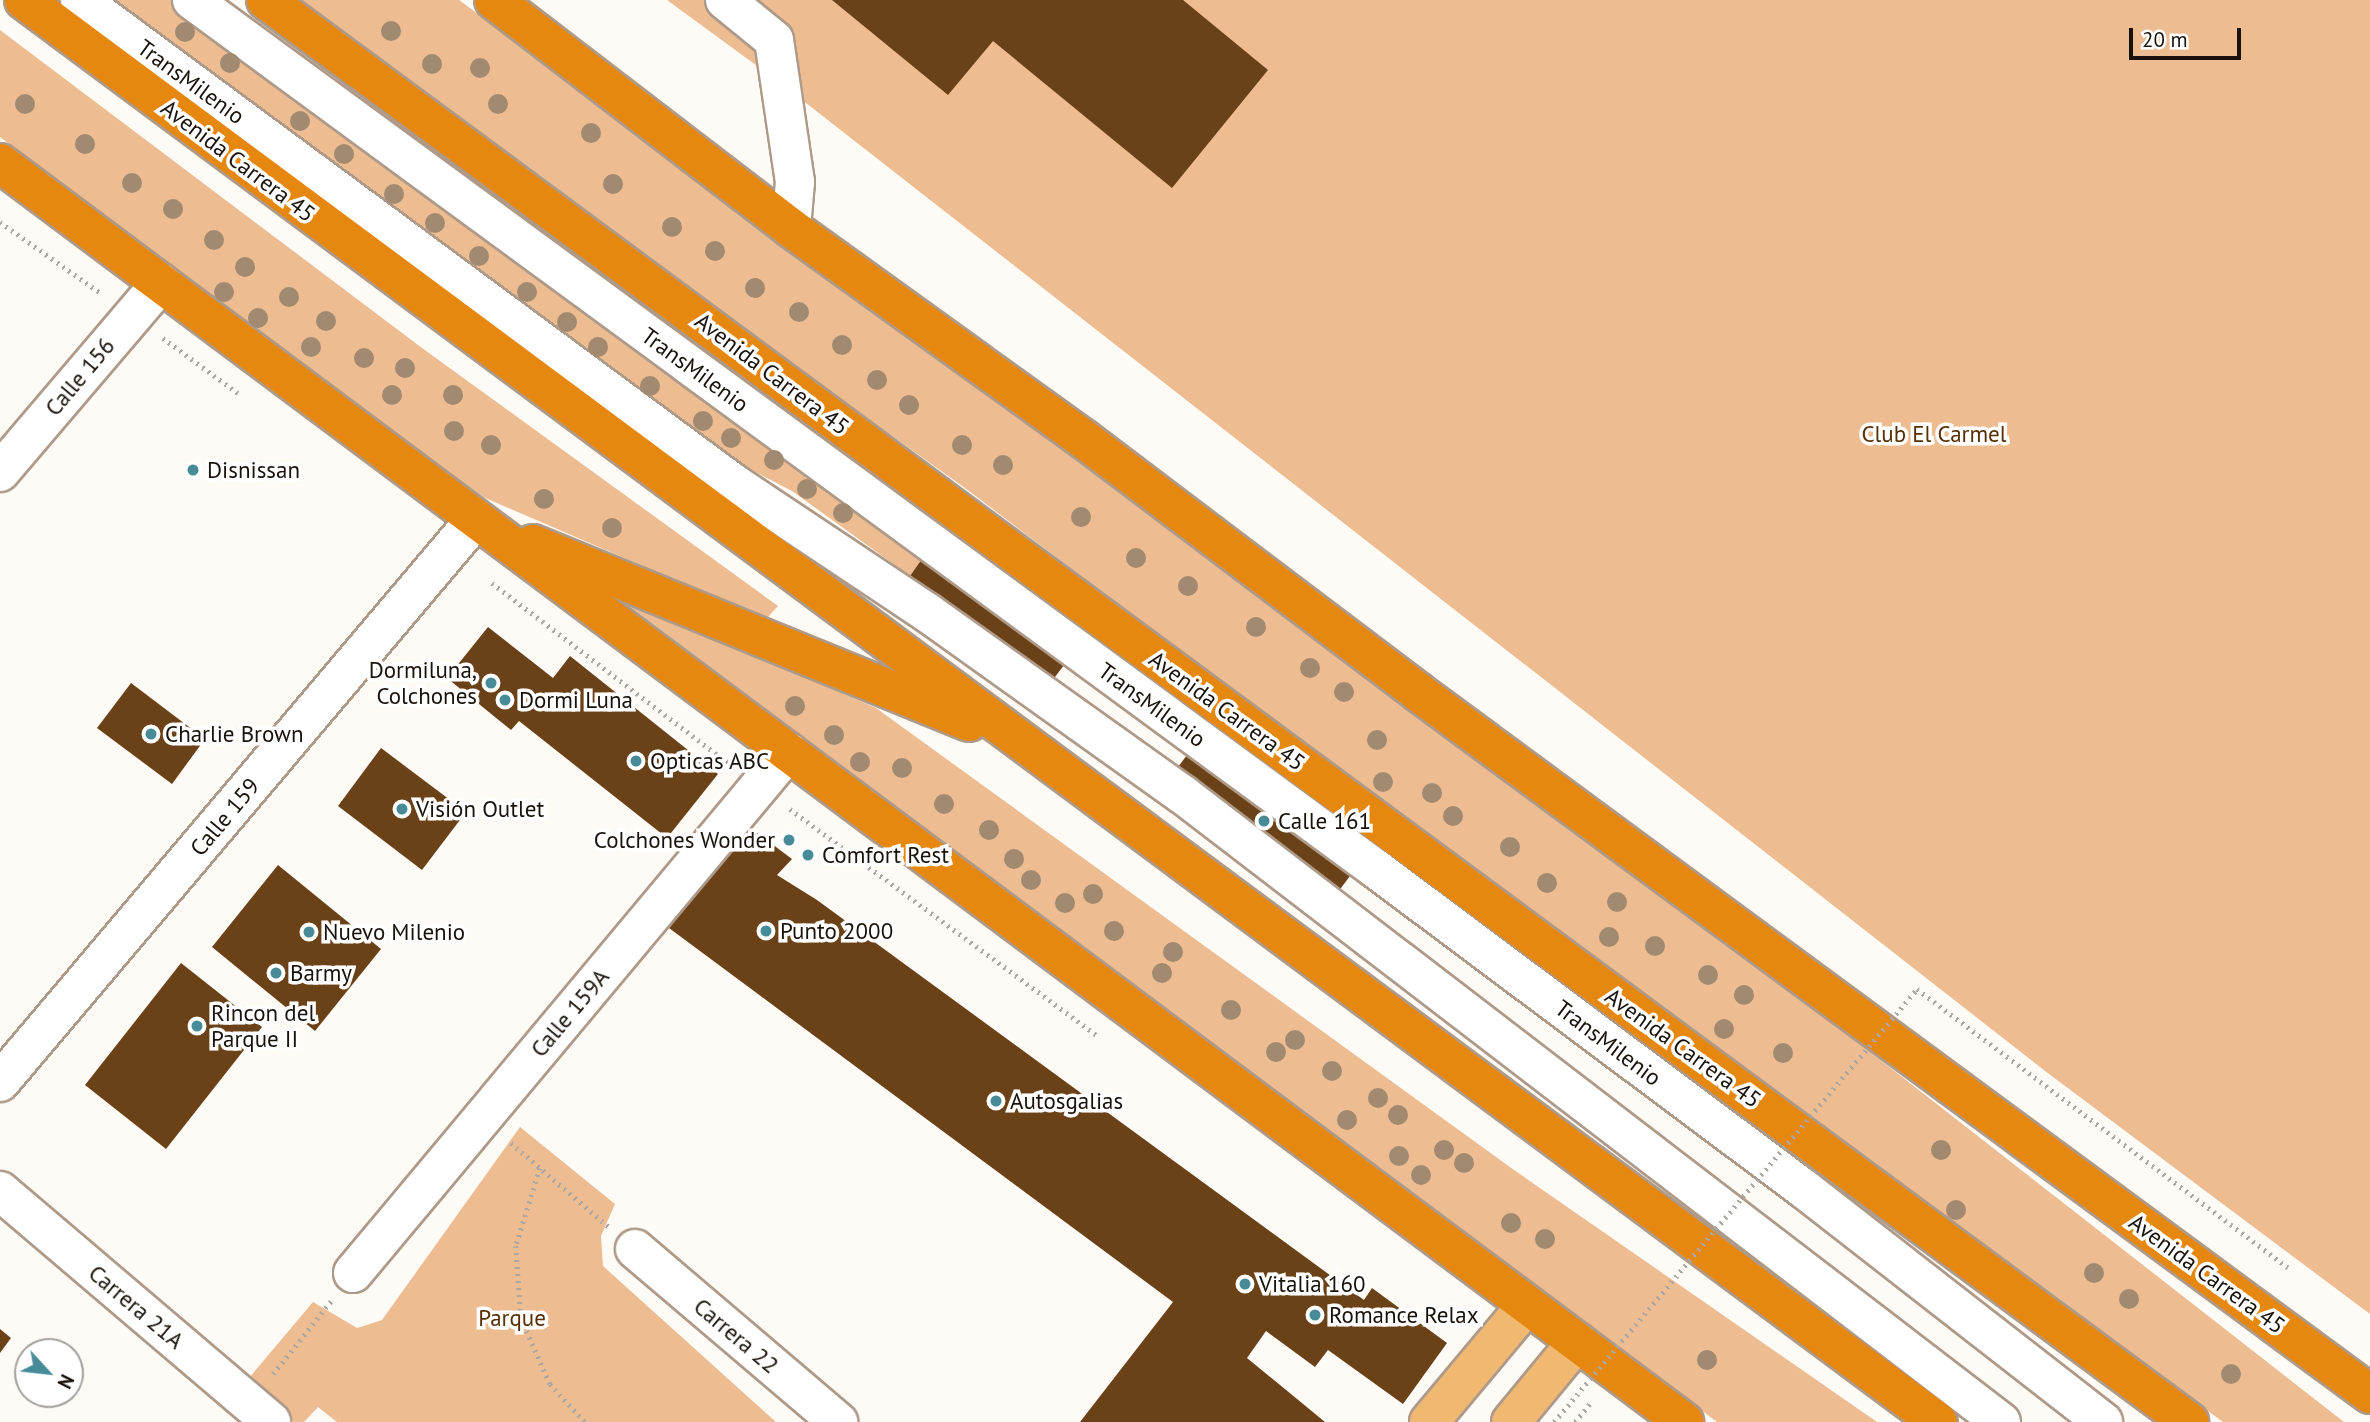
<!DOCTYPE html>
<meta charset="utf-8">
<style>
body{margin:0}
#map{position:relative;width:2370px;height:1422px;overflow:hidden;background:#fefaf6;font-family:"PT Sans",sans-serif}
div>[style]{position:absolute}
.green>*{inset:0;background:#edbc91}
.building>*{inset:0;background:#6b4218}
.path>*{height:4.5px;margin-top:-2.25px;transform-origin:0;background:repeating-linear-gradient(90deg,#aca7a2 0 2px,transparent 0 7px)}
.roads{filter:drop-shadow(2px 0 #ae9a89) drop-shadow(-2px 0 #ae9a89) drop-shadow(0 2px #ae9a89) drop-shadow(0 -2px #ae9a89)}
.minor>*{height:38px;margin:-19px;padding:0 19px;transform-origin:19px;border-radius:19px;background:#fff}
.major>*{height:38px;margin:-19px;padding:0 19px;transform-origin:19px;border-radius:19px;background:#f0b870}
.highway>*{height:38px;margin:-19px;padding:0 19px;transform-origin:19px;border-radius:19px;background:#e68810}
.path-bridge>*{height:4.5px;margin-top:-2.25px;transform-origin:0;background:repeating-linear-gradient(90deg,#aca7a2 0 2px,transparent 0 7px)}
.trees>*{width:20px;height:20px;margin:-10px;border-radius:50%;background:#a28a70}
.dots>*{width:19px;height:19px;translate:-50% -50%;box-sizing:border-box;border:4px solid #fff;border-radius:50%}
span{translate:-50% -50%;white-space:nowrap;text-align:center;line-height:1.15;-webkit-text-stroke:7px #fff;paint-order:stroke}
.street-label{font-size:23px;color:#19120b}
.park-label{font-size:23px;color:#562f02}
.poi-label{font-size:23px;color:#19120b}
.left{translate:0 -50%;text-align:left}
.right{translate:-100% -50%;text-align:right}
.north{position:absolute;left:14px;top:1338px;width:70px;height:70px;box-sizing:border-box;background:#fff;border:2px solid #a3a09d;border-radius:50%;rotate:117deg;font-size:19px;font-weight:700;line-height:28px;text-align:center;color:#19120b}
.north::after{content:'';display:block;margin:auto;width:24px;height:32px;background:#478b99;clip-path:polygon(50% 0,100% 100%,50% 72%,0 100%)}
.scale{position:absolute;left:2129px;top:28px;width:112px;height:32px;box-sizing:border-box;border:4px solid #19120b;border-top:0;padding-left:9px;font-size:21px;line-height:24px;white-space:nowrap;color:#19120b;-webkit-text-stroke:5px #fff;paint-order:stroke}
</style>
<div id="map">
<div class="green">
<div style="clip-path:polygon(106px 0,173px 0,924px 556px,910px 576px,792px 491px,699px 443px)"></div>
<div style="clip-path:polygon(302px 0,459px 0,1760px 966px,2344px 1422px,2223px 1422px,1374px 798px,965px 488px,707px 304px)"></div>
<div style="clip-path:polygon(667px 0,2370px 0,2370px 1314px,2049px 1074px,783px 85px)"></div>
<div style="clip-path:polygon(0 30px,422px 348px,778px 606px,766px 619px,483px 497px,289px 357px,0 137px)"></div>
<div style="clip-path:polygon(613px 594px,876px 708px,1514px 1170px,1877px 1422px,1717px 1422px)"></div>
<div style="clip-path:polygon(520px 1127px,615px 1204px,601px 1236px,603px 1266px,776px 1422px,337px 1422px,318px 1407px,304px 1422px,294px 1422px,244px 1384px,313px 1302px,357px 1328px,382px 1320px)"></div>
</div>
<div class="building">
<div style="clip-path:polygon(832px 0,1183px 0,1268px 70px,1172px 188px,993px 41px,948px 95px)"></div>
<div style="clip-path:polygon(924px 556px,1067px 661px,1052px 681px,910px 576px)"></div>
<div style="clip-path:polygon(488px 627px,553px 678px,570px 656px,718px 774px,667px 838px,519px 721px,511px 730px,447px 678px)"></div>
<div style="clip-path:polygon(131px 683px,205px 739px,172px 784px,97px 728px)"></div>
<div style="clip-path:polygon(381px 748px,466px 812px,422px 870px,338px 806px)"></div>
<div style="clip-path:polygon(1190px 751px,1353px 872px,1338px 892px,1175px 771px)"></div>
<div style="clip-path:polygon(748px 826px,792px 859px,777px 875px,817px 900px,1364px 1300px,1372px 1288px,1447px 1343px,1403px 1404px,1328px 1350px,1315px 1367px,1266px 1331px,1247px 1358px,1325px 1422px,1080px 1422px,1173px 1302px,669px 928px)"></div>
<div style="clip-path:polygon(278px 865px,381px 949px,315px 1031px,212px 947px)"></div>
<div style="clip-path:polygon(181px 963px,262px 1027px,166px 1149px,85px 1085px)"></div>
<div style="clip-path:polygon(0 1329px,11px 1338px,0 1353px)"></div>
</div>
<div class="path">
<div style="left:0;top:222px;width:125px;rotate:35.2deg"></div>
<div style="left:163px;top:338px;width:93px;rotate:36.3deg"></div>
<div style="left:492px;top:583px;width:299px;rotate:37.3deg"></div>
<div style="left:790px;top:809px;width:383px;rotate:36.4deg"></div>
<div style="left:511px;top:1143px;width:128px;rotate:40.6deg"></div>
<div style="left:540px;top:1168px;width:82px;rotate:107.1deg"></div>
<div style="left:516px;top:1246px;width:72px;rotate:86deg"></div>
<div style="left:521px;top:1318px;width:72px;rotate:66.3deg"></div>
<div style="left:550px;top:1384px;width:52px;rotate:47.4deg"></div>
<div style="left:273px;top:1374px;width:93px;rotate:-51.5deg"></div>
<div style="left:1575px;top:1422px;width:27px;rotate:-51deg"></div>
</div>
<div class="roads">
<div class="minor">
<div style="left:80px;top:0;width:812px;rotate:36.49deg"></div>
<div style="left:733px;top:483px;width:234px;rotate:33.7deg"></div>
<div style="left:928px;top:613px;width:312px;rotate:35.5deg"></div>
<div style="left:1182px;top:794px;width:1032px;rotate:37.48deg"></div>
<div style="left:192px;top:0;width:1469px;rotate:36.28deg"></div>
<div style="left:1376px;top:869px;width:534px;rotate:36.78deg"></div>
<div style="left:1804px;top:1189px;width:379px;rotate:37.9deg"></div>
<div style="left:725px;top:0;width:63px;rotate:39.2deg"></div>
<div style="left:774px;top:40px;width:144px;rotate:81.6deg"></div>
<div style="left:795px;top:182px;width:46px;rotate:95deg"></div>
<div style="left:0;top:472px;width:248px;rotate:-49.6deg"></div>
<div style="left:0;top:1082px;width:737px;rotate:-49.79deg"></div>
<div style="left:0;top:1191px;width:356px;rotate:40.4deg"></div>
<div style="left:635px;top:1249px;width:267px;rotate:40.4deg"></div>
<div style="left:353px;top:1273px;width:679px;rotate:-50.14deg"></div>
</div>
<div class="major">
<div style="left:1429px;top:1422px;width:153px;rotate:-50.1deg"></div>
<div style="left:1511px;top:1422px;width:104px;rotate:-50.5deg"></div>
</div>
<div class="highway">
<div style="left:24px;top:0;width:2384px;rotate:36.61deg"></div>
<div style="left:266px;top:0;width:2392px;rotate:36.48deg"></div>
<div style="left:494px;top:0;width:374px;rotate:37.5deg"></div>
<div style="left:791px;top:228px;width:362px;rotate:35.8deg"></div>
<div style="left:1085px;top:440px;width:418px;rotate:37.1deg"></div>
<div style="left:1418px;top:692px;width:1183px;rotate:36.4deg"></div>
<div style="left:0;top:163px;width:2103px;rotate:36.78deg"></div>
<div style="left:533px;top:544px;width:471px;rotate:22.2deg"></div>
</div>
</div>
<div class="path-bridge">
<div style="left:1554px;top:1422px;width:565px;rotate:-50.03deg"></div>
<div style="left:1917px;top:989px;width:464px;rotate:36.9deg"></div>
</div>
<div class="trees">
<div style="left:391px;top:31px"></div>
<div style="left:185px;top:32px"></div>
<div style="left:230px;top:63px"></div>
<div style="left:432px;top:64px"></div>
<div style="left:480px;top:68px"></div>
<div style="left:25px;top:104px"></div>
<div style="left:498px;top:104px"></div>
<div style="left:300px;top:121px"></div>
<div style="left:591px;top:133px"></div>
<div style="left:85px;top:144px"></div>
<div style="left:344px;top:154px"></div>
<div style="left:132px;top:183px"></div>
<div style="left:613px;top:184px"></div>
<div style="left:394px;top:194px"></div>
<div style="left:173px;top:209px"></div>
<div style="left:435px;top:223px"></div>
<div style="left:672px;top:227px"></div>
<div style="left:214px;top:240px"></div>
<div style="left:715px;top:251px"></div>
<div style="left:479px;top:256px"></div>
<div style="left:245px;top:267px"></div>
<div style="left:755px;top:288px"></div>
<div style="left:224px;top:292px"></div>
<div style="left:527px;top:292px"></div>
<div style="left:289px;top:297px"></div>
<div style="left:799px;top:312px"></div>
<div style="left:258px;top:318px"></div>
<div style="left:326px;top:321px"></div>
<div style="left:567px;top:322px"></div>
<div style="left:842px;top:345px"></div>
<div style="left:311px;top:347px"></div>
<div style="left:598px;top:347px"></div>
<div style="left:364px;top:358px"></div>
<div style="left:405px;top:368px"></div>
<div style="left:877px;top:380px"></div>
<div style="left:650px;top:386px"></div>
<div style="left:392px;top:395px"></div>
<div style="left:453px;top:395px"></div>
<div style="left:909px;top:405px"></div>
<div style="left:703px;top:421px"></div>
<div style="left:454px;top:431px"></div>
<div style="left:731px;top:438px"></div>
<div style="left:491px;top:445px"></div>
<div style="left:962px;top:445px"></div>
<div style="left:774px;top:460px"></div>
<div style="left:1003px;top:465px"></div>
<div style="left:807px;top:489px"></div>
<div style="left:544px;top:499px"></div>
<div style="left:843px;top:513px"></div>
<div style="left:1081px;top:517px"></div>
<div style="left:612px;top:528px"></div>
<div style="left:1136px;top:558px"></div>
<div style="left:1188px;top:586px"></div>
<div style="left:1256px;top:627px"></div>
<div style="left:1310px;top:668px"></div>
<div style="left:1344px;top:692px"></div>
<div style="left:795px;top:706px"></div>
<div style="left:834px;top:735px"></div>
<div style="left:1377px;top:740px"></div>
<div style="left:860px;top:762px"></div>
<div style="left:902px;top:768px"></div>
<div style="left:1383px;top:782px"></div>
<div style="left:1432px;top:793px"></div>
<div style="left:944px;top:804px"></div>
<div style="left:1453px;top:816px"></div>
<div style="left:989px;top:830px"></div>
<div style="left:1510px;top:847px"></div>
<div style="left:1014px;top:859px"></div>
<div style="left:1031px;top:880px"></div>
<div style="left:1547px;top:883px"></div>
<div style="left:1093px;top:894px"></div>
<div style="left:1617px;top:902px"></div>
<div style="left:1065px;top:903px"></div>
<div style="left:1114px;top:931px"></div>
<div style="left:1609px;top:937px"></div>
<div style="left:1655px;top:946px"></div>
<div style="left:1173px;top:952px"></div>
<div style="left:1162px;top:973px"></div>
<div style="left:1708px;top:975px"></div>
<div style="left:1744px;top:995px"></div>
<div style="left:1231px;top:1010px"></div>
<div style="left:1724px;top:1029px"></div>
<div style="left:1295px;top:1040px"></div>
<div style="left:1276px;top:1052px"></div>
<div style="left:1783px;top:1053px"></div>
<div style="left:1332px;top:1071px"></div>
<div style="left:1378px;top:1098px"></div>
<div style="left:1398px;top:1115px"></div>
<div style="left:1347px;top:1120px"></div>
<div style="left:1444px;top:1150px"></div>
<div style="left:1941px;top:1150px"></div>
<div style="left:1399px;top:1156px"></div>
<div style="left:1464px;top:1163px"></div>
<div style="left:1421px;top:1175px"></div>
<div style="left:1956px;top:1210px"></div>
<div style="left:1511px;top:1223px"></div>
<div style="left:1545px;top:1239px"></div>
<div style="left:2094px;top:1273px"></div>
<div style="left:2129px;top:1299px"></div>
<div style="left:1707px;top:1360px"></div>
<div style="left:2231px;top:1374px"></div>
</div>
<div class="dots">
<div style="left:193px;top:470px;background:#478b99"></div>
<div style="left:491px;top:683px;background:#478b99"></div>
<div style="left:505px;top:700px;background:#478b99"></div>
<div style="left:151px;top:734px;background:#478b99"></div>
<div style="left:636px;top:761px;background:#478b99"></div>
<div style="left:402px;top:809px;background:#478b99"></div>
<div style="left:1264px;top:821px;background:#478b99"></div>
<div style="left:789px;top:840px;background:#478b99"></div>
<div style="left:808px;top:855px;background:#478b99"></div>
<div style="left:766px;top:931px;background:#478b99"></div>
<div style="left:309px;top:932px;background:#478b99"></div>
<div style="left:276px;top:973px;background:#478b99"></div>
<div style="left:197px;top:1026px;background:#478b99"></div>
<div style="left:996px;top:1101px;background:#478b99"></div>
<div style="left:1245px;top:1284px;background:#478b99"></div>
<div style="left:1315px;top:1315px;background:#478b99"></div>
</div>
<div class="street-label">
<span style="left:191px;top:82px;rotate:36deg">TransMilenio</span>
<span style="left:238px;top:161px;rotate:37deg">Avenida Carrera 45</span>
<span style="left:695px;top:370px;rotate:36deg">TransMilenio</span>
<span style="left:772px;top:374px;rotate:37deg">Avenida Carrera 45</span>
<span style="left:80px;top:377px;rotate:-50deg">Calle 156</span>
<span style="left:1152px;top:705px;rotate:36deg">TransMilenio</span>
<span style="left:1227px;top:711px;rotate:36deg">Avenida Carrera 45</span>
<span style="left:225px;top:817px;rotate:-50deg">Calle 159</span>
<span style="left:570px;top:1013px;rotate:-50deg">Calle 159A</span>
<span style="left:1608px;top:1043px;rotate:37deg">TransMilenio</span>
<span style="left:1683px;top:1048px;rotate:36deg">Avenida Carrera 45</span>
<span style="left:2207px;top:1274px;rotate:36deg">Avenida Carrera 45</span>
<span style="left:136px;top:1307px;rotate:40deg">Carrera 21A</span>
<span style="left:736px;top:1336px;rotate:40deg">Carrera 22</span>
</div>
<div class="park-label">
<span style="left:1934px;top:434px">Club El Carmel</span>
<span style="left:512px;top:1318px">Parque</span>
</div>
<div class="poi-label">
<span class="left" style="left:207px;top:470px">Disnissan</span>
<span class="right" style="left:477px;top:683px">Dormiluna,<br>Colchones</span>
<span class="left" style="left:519px;top:700px">Dormi Luna</span>
<span class="left" style="left:165px;top:734px">Charlie Brown</span>
<span class="left" style="left:650px;top:761px">Opticas ABC</span>
<span class="left" style="left:416px;top:809px">Visión Outlet</span>
<span class="left" style="left:1278px;top:821px">Calle 161</span>
<span class="right" style="left:775px;top:840px">Colchones Wonder</span>
<span class="left" style="left:822px;top:855px">Comfort Rest</span>
<span class="left" style="left:780px;top:931px">Punto 2000</span>
<span class="left" style="left:323px;top:932px">Nuevo Milenio</span>
<span class="left" style="left:290px;top:973px">Barmy</span>
<span class="left" style="left:211px;top:1026px">Rincon del<br>Parque II</span>
<span class="left" style="left:1010px;top:1101px">Autosgalias</span>
<span class="left" style="left:1259px;top:1284px">Vitalia 160</span>
<span class="left" style="left:1329px;top:1315px">Romance Relax</span>
</div>
<div class="north">N</div>
<div class="scale">20 m</div>
</div>
